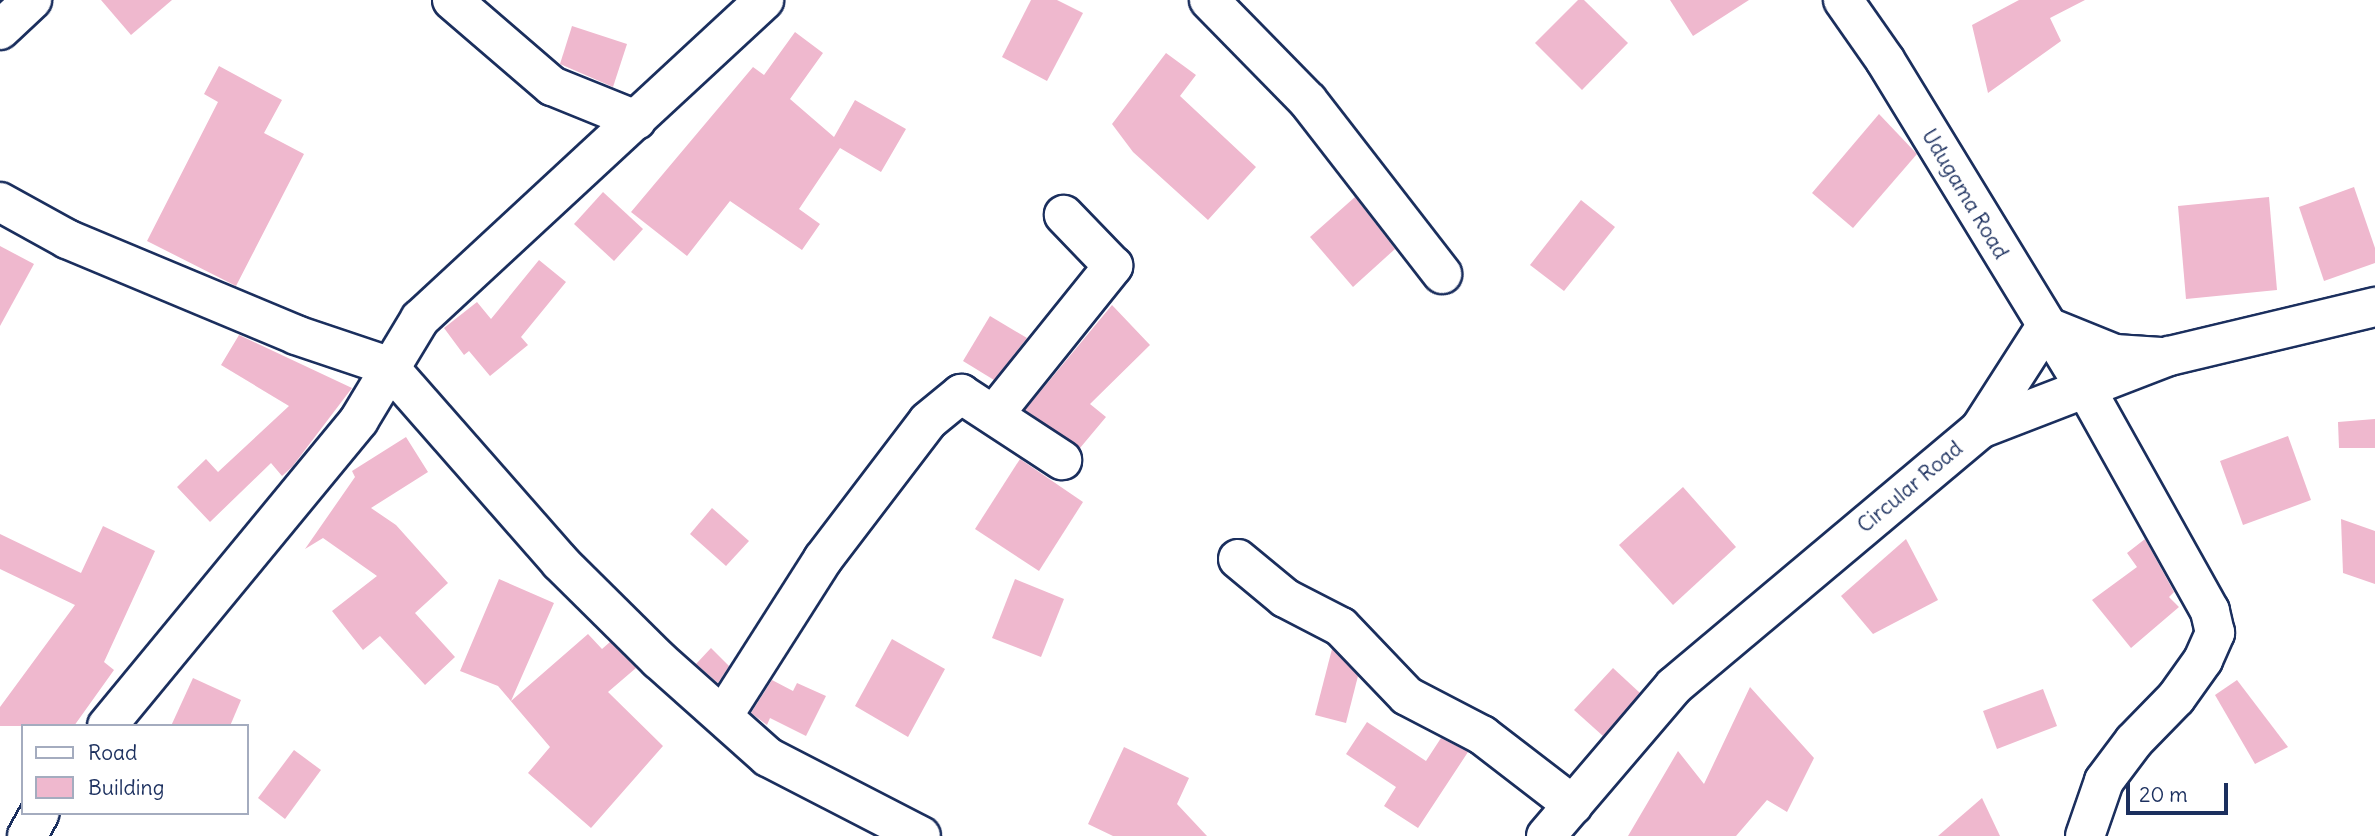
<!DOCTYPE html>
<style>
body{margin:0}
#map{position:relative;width:2375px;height:836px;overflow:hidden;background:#fff;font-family:Delius,sans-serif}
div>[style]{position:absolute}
.building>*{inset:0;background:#efb8ce}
.roads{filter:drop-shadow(2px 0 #1b2f5e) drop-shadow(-2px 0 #1b2f5e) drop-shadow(0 2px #1b2f5e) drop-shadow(0 -2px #1b2f5e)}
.minor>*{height:38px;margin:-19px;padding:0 19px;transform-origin:19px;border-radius:19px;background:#fff}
.major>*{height:38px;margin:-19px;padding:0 19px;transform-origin:19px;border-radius:19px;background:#fff}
span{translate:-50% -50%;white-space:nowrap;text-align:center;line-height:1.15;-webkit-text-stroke:6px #fff;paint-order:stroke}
.street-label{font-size:21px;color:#1b2f5e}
.legend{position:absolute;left:21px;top:724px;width:228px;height:91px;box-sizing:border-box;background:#fff;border:2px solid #a4acbf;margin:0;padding:9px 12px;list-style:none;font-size:21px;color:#1b2f5e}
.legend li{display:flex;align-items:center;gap:14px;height:35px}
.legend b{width:35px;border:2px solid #a4acbf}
.scale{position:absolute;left:2126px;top:783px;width:102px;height:32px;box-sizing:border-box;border:4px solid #1b2f5e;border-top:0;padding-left:9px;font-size:21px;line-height:24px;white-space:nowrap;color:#1b2f5e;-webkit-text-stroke:5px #fff;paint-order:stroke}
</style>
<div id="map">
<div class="building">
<div style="clip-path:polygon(101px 0,172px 0,131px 35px)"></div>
<div style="clip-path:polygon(1031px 0,1057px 0,1083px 13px,1047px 81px,1002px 57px)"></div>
<div style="clip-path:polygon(1578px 0,1584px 0,1628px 43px,1582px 90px,1535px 43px)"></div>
<div style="clip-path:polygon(1670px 0,1749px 0,1693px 36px)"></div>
<div style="clip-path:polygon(2019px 0,2085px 0,2050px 18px,2061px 41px,1988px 93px,1972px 25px)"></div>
<div style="clip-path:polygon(572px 26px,627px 44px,613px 87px,560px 64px)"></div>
<div style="clip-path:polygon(795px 32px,823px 53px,790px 99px,834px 137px,855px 100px,906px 129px,881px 172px,840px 148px,799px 209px,820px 224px,802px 250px,730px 201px,687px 256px,631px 212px,753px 67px,764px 75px)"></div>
<div style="clip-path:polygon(1166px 53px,1196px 75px,1180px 96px,1256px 167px,1208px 220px,1133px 152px,1112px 124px)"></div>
<div style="clip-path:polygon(219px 66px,282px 100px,264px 133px,304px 154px,236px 286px,147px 241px,218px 102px,204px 94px)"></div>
<div style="clip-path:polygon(1879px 114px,1917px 154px,1853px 228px,1812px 193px)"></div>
<div style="clip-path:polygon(2354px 187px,2375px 248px,2375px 263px,2324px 281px,2299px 207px)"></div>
<div style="clip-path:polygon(603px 192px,643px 229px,614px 261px,574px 224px)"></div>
<div style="clip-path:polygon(1355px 197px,1395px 249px,1353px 287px,1310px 237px)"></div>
<div style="clip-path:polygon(2269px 197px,2277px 290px,2186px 299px,2178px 206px)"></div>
<div style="clip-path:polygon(1581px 200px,1615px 227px,1564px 291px,1530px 265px)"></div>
<div style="clip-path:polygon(0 246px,34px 264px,0 326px)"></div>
<div style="clip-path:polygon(539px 260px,566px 282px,521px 337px,528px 345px,490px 376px,469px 351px,464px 355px,444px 328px,477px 302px,491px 319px)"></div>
<div style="clip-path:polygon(1112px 305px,1150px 345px,1090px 404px,1106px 417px,1080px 448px,1025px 410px)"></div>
<div style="clip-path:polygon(990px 316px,1027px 338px,994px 380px,963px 361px)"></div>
<div style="clip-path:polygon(239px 335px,352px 388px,292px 467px,282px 476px,271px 463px,210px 522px,177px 487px,206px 459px,218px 472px,289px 406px,221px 365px)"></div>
<div style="clip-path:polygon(2375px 419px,2375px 448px,2339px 448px,2338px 422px)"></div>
<div style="clip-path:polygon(2288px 436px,2311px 500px,2243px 525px,2220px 461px)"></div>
<div style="clip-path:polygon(406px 437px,428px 472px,371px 508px,396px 525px,448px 583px,415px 613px,455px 657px,425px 685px,380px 636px,363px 650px,332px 611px,377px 576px,323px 538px,305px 549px,355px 477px,352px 471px)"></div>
<div style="clip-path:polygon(1020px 459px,1083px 502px,1039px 571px,975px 529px)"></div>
<div style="clip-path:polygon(1683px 487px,1736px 547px,1673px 605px,1619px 545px)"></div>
<div style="clip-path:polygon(712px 508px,749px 541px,726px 566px,690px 534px)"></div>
<div style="clip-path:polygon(2341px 519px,2375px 531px,2375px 584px,2343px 573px)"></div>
<div style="clip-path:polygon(103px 526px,155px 551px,104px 662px,114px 670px,74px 726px,0 726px,0 707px,75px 605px,0 569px,0 534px,81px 573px)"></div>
<div style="clip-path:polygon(1906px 539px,1938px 600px,1873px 634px,1841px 596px)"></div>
<div style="clip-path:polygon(2145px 539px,2174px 592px,2169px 597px,2179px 607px,2131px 648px,2092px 600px,2137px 567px,2127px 553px)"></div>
<div style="clip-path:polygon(499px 579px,554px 603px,511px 701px,588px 634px,602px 649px,610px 642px,636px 668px,608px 692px,663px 746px,591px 828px,528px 773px,550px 747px,498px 686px,460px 671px)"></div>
<div style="clip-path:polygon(1015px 579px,1064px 599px,1041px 657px,992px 638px)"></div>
<div style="clip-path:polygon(892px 639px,945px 669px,908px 737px,855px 706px)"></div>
<div style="clip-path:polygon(711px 648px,729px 666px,718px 683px,696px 664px)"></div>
<div style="clip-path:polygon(1332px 649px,1358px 676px,1346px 723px,1315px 715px)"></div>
<div style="clip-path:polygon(1613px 668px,1640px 693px,1603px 736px,1574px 710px)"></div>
<div style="clip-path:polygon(193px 678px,241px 700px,230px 726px,171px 726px)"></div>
<div style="clip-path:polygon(772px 680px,793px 691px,797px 683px,826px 696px,806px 736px,770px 718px,767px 725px,751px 713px)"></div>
<div style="clip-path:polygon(2237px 680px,2288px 747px,2255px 764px,2215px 695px)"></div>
<div style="clip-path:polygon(1750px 687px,1814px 758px,1787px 812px,1767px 800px,1736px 836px,1628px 836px,1678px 751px,1704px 784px)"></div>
<div style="clip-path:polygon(2043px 689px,2057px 726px,1997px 749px,1983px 711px)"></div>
<div style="clip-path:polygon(1367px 722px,1426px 761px,1441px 738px,1468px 752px,1418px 828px,1384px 806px,1396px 787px,1346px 754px)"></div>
<div style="clip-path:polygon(1124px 747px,1189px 778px,1177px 804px,1207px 836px,1113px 836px,1088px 824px)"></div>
<div style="clip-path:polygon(294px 750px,321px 770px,285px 819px,258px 798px)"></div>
<div style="clip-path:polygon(1982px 798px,2000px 836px,1938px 836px)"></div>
</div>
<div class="roads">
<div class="minor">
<div style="left:452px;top:0;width:132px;rotate:40.7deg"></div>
<div style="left:552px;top:86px;width:91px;rotate:22deg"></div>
<div style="left:1209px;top:0;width:141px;rotate:45.6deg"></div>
<div style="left:1308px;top:101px;width:219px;rotate:52.2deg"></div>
<div style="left:0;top:30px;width:44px;rotate:-43.2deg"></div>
<div style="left:0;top:202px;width:77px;rotate:28.9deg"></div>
<div style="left:67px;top:239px;width:248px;rotate:22.7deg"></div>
<div style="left:296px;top:335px;width:97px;rotate:18.6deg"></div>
<div style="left:388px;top:366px;width:261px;rotate:48.7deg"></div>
<div style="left:560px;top:562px;width:139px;rotate:44.7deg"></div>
<div style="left:659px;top:660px;width:146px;rotate:41.7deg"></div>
<div style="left:768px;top:757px;width:172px;rotate:27.3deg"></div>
<div style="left:995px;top:413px;width:189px;rotate:-51.2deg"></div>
<div style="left:1113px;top:266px;width:71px;rotate:-133.9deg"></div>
<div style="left:1238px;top:559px;width:61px;rotate:39.7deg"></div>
<div style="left:1285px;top:598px;width:63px;rotate:27.4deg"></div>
<div style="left:1341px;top:627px;width:95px;rotate:46.3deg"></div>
<div style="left:1407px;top:696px;width:85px;rotate:27.5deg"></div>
<div style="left:1482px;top:735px;width:115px;rotate:37.6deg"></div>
<div style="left:723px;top:716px;width:186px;rotate:-57.5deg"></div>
<div style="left:823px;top:559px;width:173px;rotate:-52.7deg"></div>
<div style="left:928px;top:421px;width:43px;rotate:-39.3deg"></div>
<div style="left:961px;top:394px;width:121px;rotate:33.2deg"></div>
<div style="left:107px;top:726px;width:396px;rotate:-50.5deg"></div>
<div style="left:359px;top:420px;width:118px;rotate:-58.9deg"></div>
<div style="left:420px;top:319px;width:469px;rotate:-42.8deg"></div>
<div style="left:27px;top:836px;width:26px;rotate:-61deg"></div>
<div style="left:2085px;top:836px;width:58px;rotate:-70.9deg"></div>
<div style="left:2104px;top:781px;width:50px;rotate:-53.1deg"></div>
<div style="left:2134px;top:741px;width:60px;rotate:-45.7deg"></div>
<div style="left:2176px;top:698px;width:47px;rotate:-54.6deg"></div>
<div style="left:2203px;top:660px;width:30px;rotate:-66deg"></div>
<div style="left:2215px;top:633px;width:23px;rotate:-103deg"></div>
<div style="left:2210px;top:611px;width:254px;rotate:-119.2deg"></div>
</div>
<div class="major">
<div style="left:1843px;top:0;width:73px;rotate:55deg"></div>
<div style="left:1885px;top:60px;width:386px;rotate:58.6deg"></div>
<div style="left:1980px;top:429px;width:122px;rotate:-57.3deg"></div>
<div style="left:2046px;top:326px;width:74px;rotate:22.1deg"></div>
<div style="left:2115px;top:354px;width:46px;rotate:3.7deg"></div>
<div style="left:1546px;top:836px;width:197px;rotate:-49.5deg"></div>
<div style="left:1674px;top:686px;width:400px;rotate:-40deg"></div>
<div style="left:1980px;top:429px;width:203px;rotate:-21.1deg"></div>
<div style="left:2169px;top:356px;width:212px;rotate:-13.4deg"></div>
</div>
</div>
<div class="street-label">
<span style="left:1965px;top:194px;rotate:59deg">Udugama Road</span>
<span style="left:1910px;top:487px;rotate:-40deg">Circular Road</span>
</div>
<ul class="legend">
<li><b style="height:9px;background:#fff"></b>Road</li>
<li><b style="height:19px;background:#efb8ce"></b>Building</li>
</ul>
<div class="scale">20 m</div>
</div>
